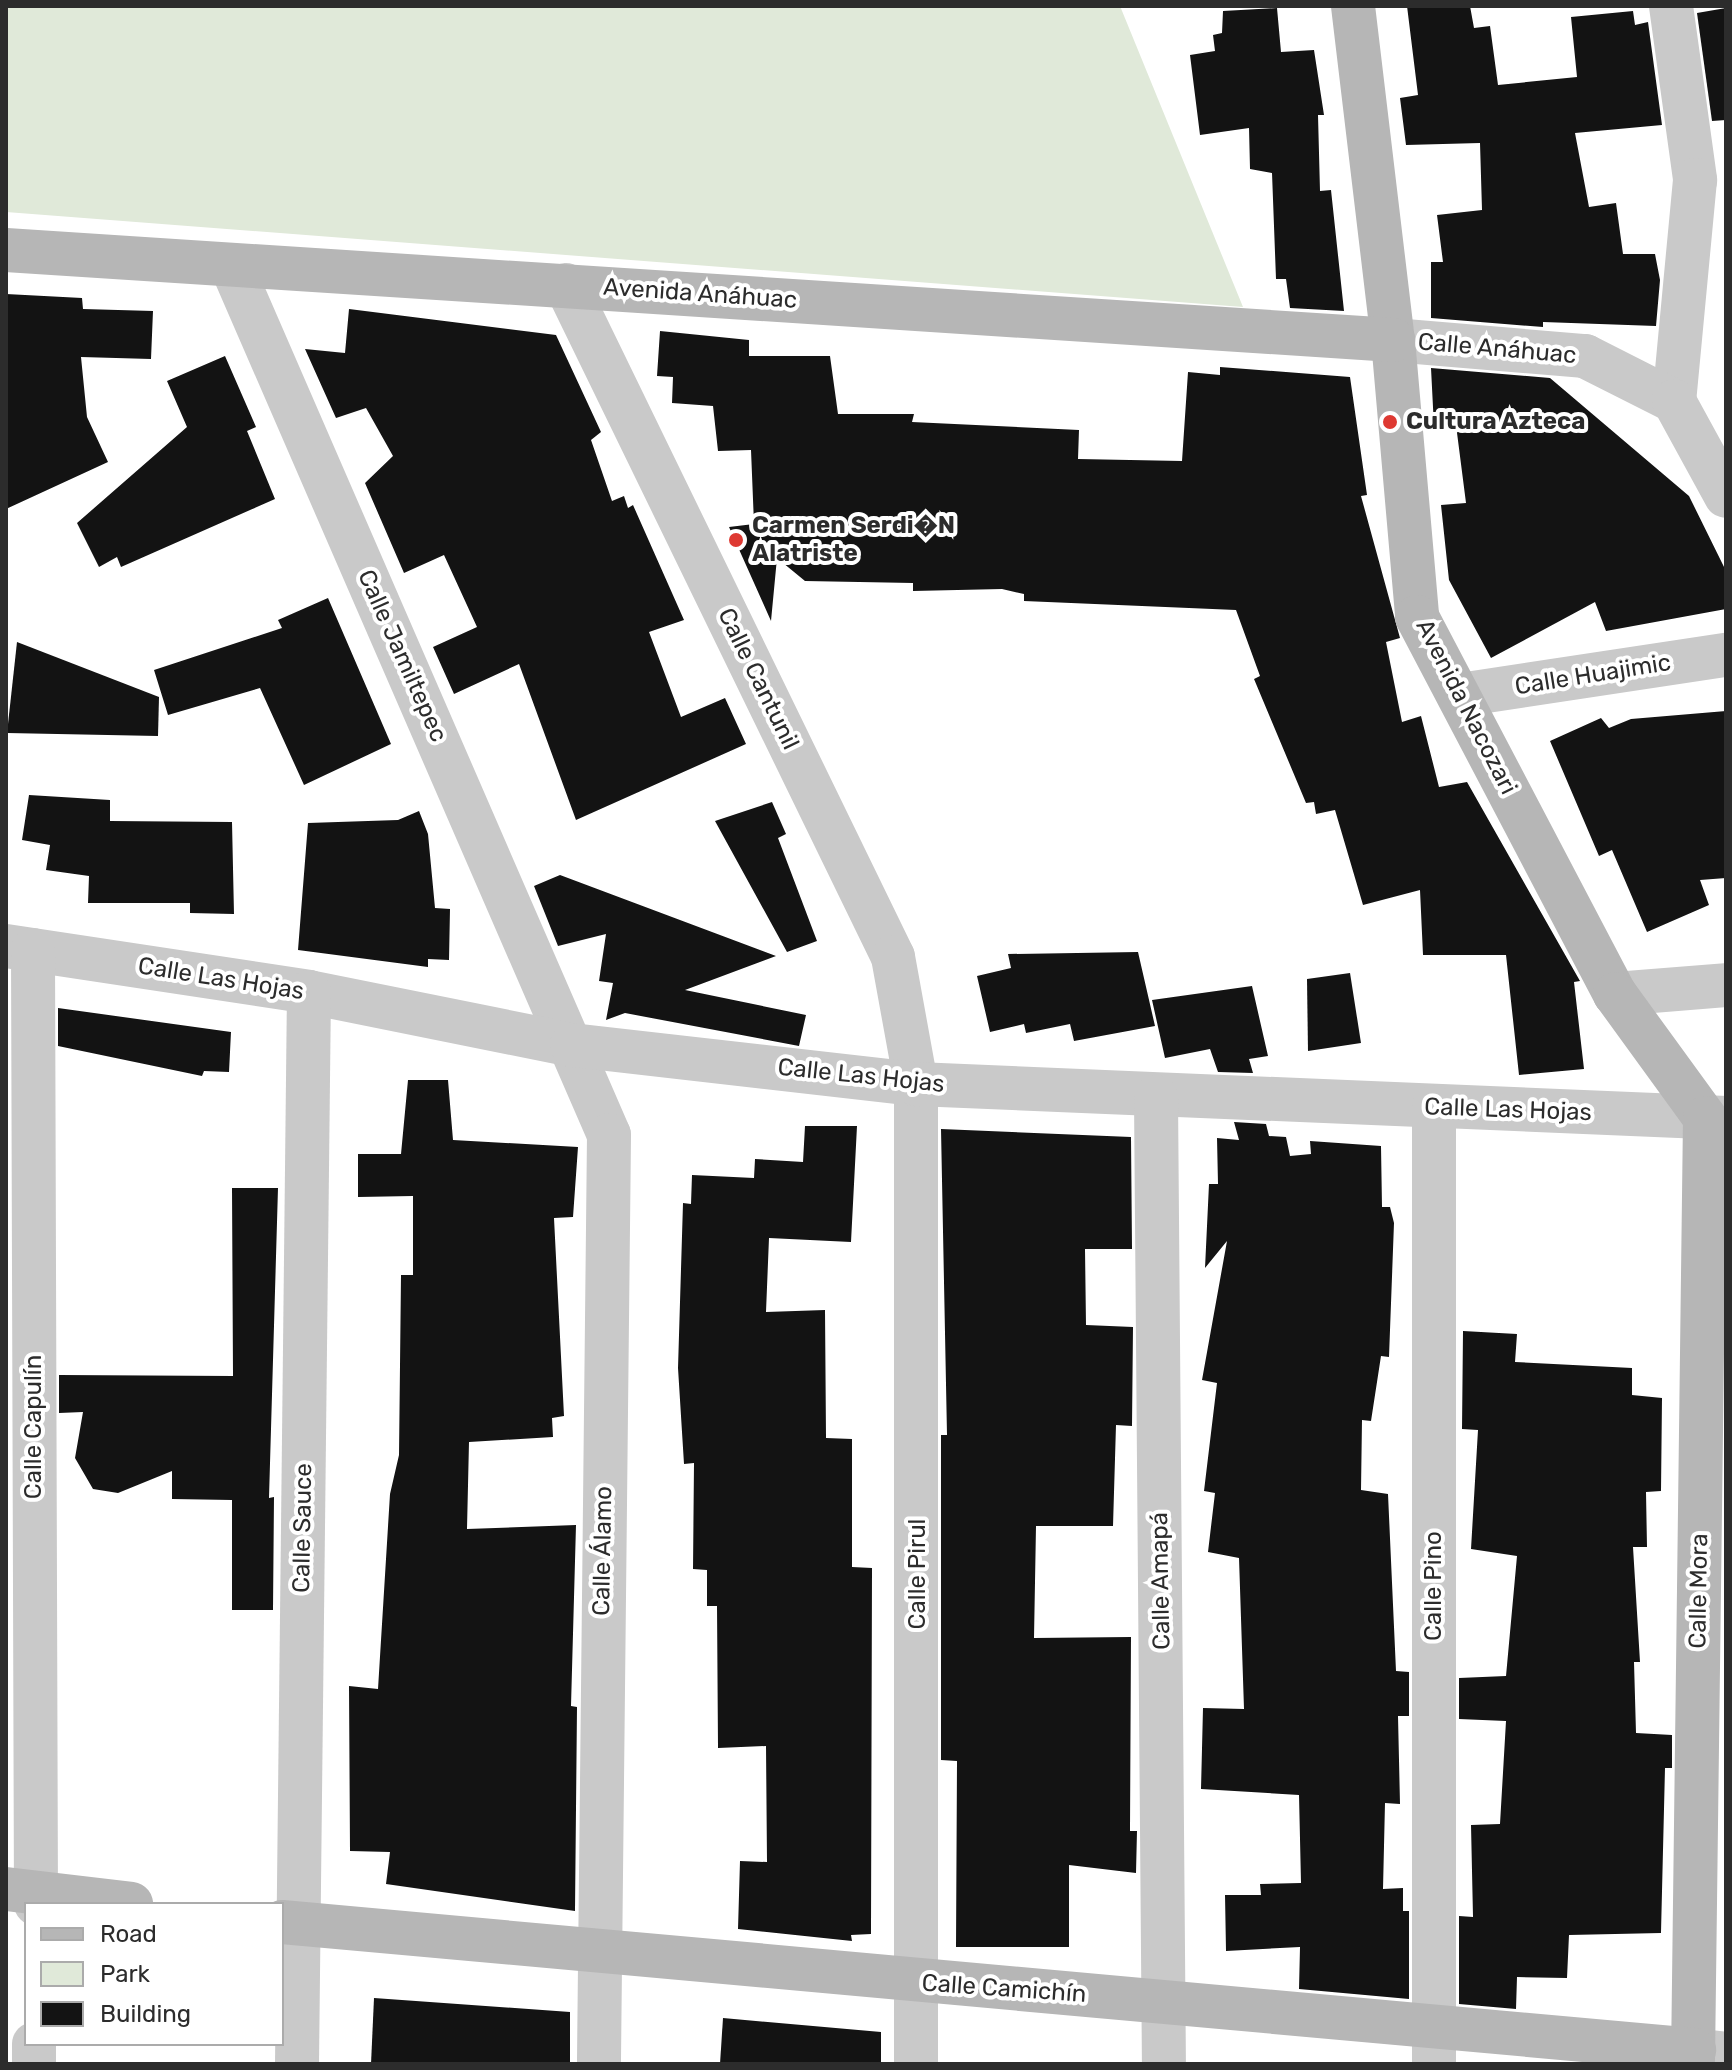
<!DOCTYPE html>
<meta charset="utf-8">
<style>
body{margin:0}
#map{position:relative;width:1732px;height:2070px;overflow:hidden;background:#fff;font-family:Rubik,sans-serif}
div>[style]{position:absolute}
.green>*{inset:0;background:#e0e9d9}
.building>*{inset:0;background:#131313}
.street>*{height:44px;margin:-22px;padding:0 22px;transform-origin:22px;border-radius:22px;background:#c9c9c9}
.secondary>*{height:44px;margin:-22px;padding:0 22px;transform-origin:22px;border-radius:22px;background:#b6b6b6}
.dots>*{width:22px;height:22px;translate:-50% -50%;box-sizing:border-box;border:4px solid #fff;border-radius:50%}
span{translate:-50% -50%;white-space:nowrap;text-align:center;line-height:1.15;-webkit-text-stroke:8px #fff;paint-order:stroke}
.street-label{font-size:24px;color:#2c2c2c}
.poi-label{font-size:24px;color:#2c2c2c;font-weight:700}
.left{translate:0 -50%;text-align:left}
.frame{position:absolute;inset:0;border:8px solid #2c2c2c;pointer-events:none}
.legend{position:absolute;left:24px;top:1902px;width:260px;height:144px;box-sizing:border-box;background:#fff;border:2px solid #ababab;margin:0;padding:10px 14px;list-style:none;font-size:24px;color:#2c2c2c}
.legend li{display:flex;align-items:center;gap:16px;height:40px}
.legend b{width:40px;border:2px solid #ababab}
</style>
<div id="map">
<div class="green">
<div style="clip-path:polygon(6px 6px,1120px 6px,1243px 307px,6px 212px)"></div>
</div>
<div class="building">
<div style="clip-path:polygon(1407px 6px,1470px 6px,1474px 28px,1490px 26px,1498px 85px,1577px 77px,1571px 17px,1633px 11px,1635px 25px,1648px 22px,1662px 125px,1575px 133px,1589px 207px,1616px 203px,1623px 254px,1655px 254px,1660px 280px,1656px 326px,1543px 322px,1543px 327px,1431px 318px,1431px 262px,1443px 262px,1437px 215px,1482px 210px,1480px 143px,1406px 145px,1400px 98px,1418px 95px)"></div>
<div style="clip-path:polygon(1277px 8px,1281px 52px,1314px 50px,1324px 115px,1318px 115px,1320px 191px,1331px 190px,1344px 311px,1290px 308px,1286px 279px,1276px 279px,1272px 173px,1250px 169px,1249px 128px,1200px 135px,1190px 55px,1215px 51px,1213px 35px,1222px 33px,1223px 11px)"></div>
<div style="clip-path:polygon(1726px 8px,1726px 120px,1712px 121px,1697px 13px)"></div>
<div style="clip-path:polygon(6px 294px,82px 298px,83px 309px,153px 311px,151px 359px,81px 357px,87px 417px,108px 462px,6px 509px)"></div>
<div style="clip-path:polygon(349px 309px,556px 335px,601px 432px,591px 440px,612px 501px,624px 496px,628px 508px,633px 505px,684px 620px,649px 632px,681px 717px,725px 698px,746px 744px,576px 820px,519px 664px,454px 694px,433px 647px,477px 627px,444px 555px,404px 573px,365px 483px,393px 456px,366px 408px,336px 418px,305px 349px,345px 353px)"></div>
<div style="clip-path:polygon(660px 331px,749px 340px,749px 356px,830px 356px,838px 414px,914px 414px,912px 422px,1079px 430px,1078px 459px,1182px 461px,1188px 372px,1220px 375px,1220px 367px,1350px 377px,1367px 495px,1361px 496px,1400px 638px,1386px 642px,1402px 722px,1421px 716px,1439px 787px,1467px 782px,1580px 981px,1574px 982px,1584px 1069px,1519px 1075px,1506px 955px,1423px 955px,1420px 890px,1363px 905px,1335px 810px,1316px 814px,1314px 802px,1306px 803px,1254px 679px,1260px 676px,1236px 610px,1024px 601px,1024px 594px,1002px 589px,913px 591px,913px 583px,805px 581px,777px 558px,771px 621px,729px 527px,754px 524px,751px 450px,718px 451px,713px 406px,672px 403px,673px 377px,657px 376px)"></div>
<div style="clip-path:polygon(225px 356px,256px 427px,247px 431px,275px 499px,121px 567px,117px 557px,99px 567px,77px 523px,187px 427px,167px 381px)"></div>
<div style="clip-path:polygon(1431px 368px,1550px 378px,1689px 496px,1726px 571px,1726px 609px,1606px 631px,1595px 602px,1491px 658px,1449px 580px,1441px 505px,1466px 503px,1456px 425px,1434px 427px)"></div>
<div style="clip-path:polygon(328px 598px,391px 744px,304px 785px,260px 688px,168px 715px,154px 670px,282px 628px,278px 620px)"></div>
<div style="clip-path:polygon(17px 642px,159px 697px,158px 736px,7px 733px)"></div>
<div style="clip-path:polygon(1726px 711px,1726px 878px,1700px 880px,1709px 905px,1647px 932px,1612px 850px,1599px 856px,1550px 741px,1601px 718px,1609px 728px,1631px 719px)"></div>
<div style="clip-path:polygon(29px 795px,110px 800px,110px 821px,232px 822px,234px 914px,190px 913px,190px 903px,88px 903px,89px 876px,46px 870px,50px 845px,22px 840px)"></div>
<div style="clip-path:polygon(772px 802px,786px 834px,778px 838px,817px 941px,787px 952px,715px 821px)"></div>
<div style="clip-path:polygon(419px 811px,428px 834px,435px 908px,450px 909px,449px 960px,428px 959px,428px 967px,298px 950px,308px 823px,398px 820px)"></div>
<div style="clip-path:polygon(560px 875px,776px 956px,685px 990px,806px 1015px,799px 1046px,625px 1013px,606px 1020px,613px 983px,599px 981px,606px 934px,558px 946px,534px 886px)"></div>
<div style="clip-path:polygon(1138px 952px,1155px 1026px,1074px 1041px,1070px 1024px,1026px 1033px,1024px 1024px,990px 1032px,977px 976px,1011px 968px,1008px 954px)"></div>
<div style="clip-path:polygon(1350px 973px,1361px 1043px,1308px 1051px,1307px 979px)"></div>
<div style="clip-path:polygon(1252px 986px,1268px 1056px,1249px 1059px,1253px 1073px,1218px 1072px,1210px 1049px,1165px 1058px,1152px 1000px)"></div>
<div style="clip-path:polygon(58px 1008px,231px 1032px,229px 1072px,204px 1071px,202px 1076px,58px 1046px)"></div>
<div style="clip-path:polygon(408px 1080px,448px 1080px,453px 1140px,578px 1147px,573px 1217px,554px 1218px,564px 1416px,552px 1418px,553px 1437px,469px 1442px,467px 1529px,576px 1525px,571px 1706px,577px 1707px,575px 1911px,386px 1884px,390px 1852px,350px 1851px,349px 1686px,378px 1689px,390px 1494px,399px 1455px,401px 1275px,413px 1275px,413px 1196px,358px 1197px,358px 1154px,401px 1154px)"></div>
<div style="clip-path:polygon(1234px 1122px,1266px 1124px,1269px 1136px,1286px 1137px,1290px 1156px,1311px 1154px,1310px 1141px,1381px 1146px,1382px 1207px,1390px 1207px,1394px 1223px,1389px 1357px,1381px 1356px,1371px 1421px,1362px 1420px,1361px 1490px,1388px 1494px,1396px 1671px,1409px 1672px,1409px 1716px,1398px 1716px,1400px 1804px,1385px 1803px,1383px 1889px,1403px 1888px,1403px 1911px,1409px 1911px,1409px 1999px,1299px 1989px,1300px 1947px,1226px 1951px,1225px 1895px,1261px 1895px,1260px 1884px,1301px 1883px,1299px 1795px,1201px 1789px,1203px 1708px,1244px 1709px,1239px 1558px,1208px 1552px,1215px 1493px,1204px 1491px,1217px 1383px,1202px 1380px,1227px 1241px,1205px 1268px,1209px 1184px,1218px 1184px,1217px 1138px,1239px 1140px)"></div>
<div style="clip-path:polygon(805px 1126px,857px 1126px,851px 1242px,769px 1238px,766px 1312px,825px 1310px,826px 1438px,852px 1439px,852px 1567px,872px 1568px,871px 1934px,851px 1935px,852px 1941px,738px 1929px,740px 1861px,767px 1862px,766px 1746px,718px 1748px,717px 1606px,707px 1606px,707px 1570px,693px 1569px,694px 1463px,684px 1464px,678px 1368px,683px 1203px,691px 1204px,692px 1175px,754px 1178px,755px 1159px,803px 1162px)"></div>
<div style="clip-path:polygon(941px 1129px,1131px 1137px,1132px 1249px,1085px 1249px,1086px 1325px,1133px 1327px,1132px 1426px,1116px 1425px,1113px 1526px,1036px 1526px,1034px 1638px,1131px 1637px,1130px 1831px,1137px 1831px,1136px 1873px,1069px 1865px,1069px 1947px,956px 1947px,957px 1761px,941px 1760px,941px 1435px,947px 1435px)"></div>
<div style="clip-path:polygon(232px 1188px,278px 1188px,269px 1498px,274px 1497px,273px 1610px,232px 1610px,232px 1500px,172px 1499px,172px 1471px,118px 1493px,93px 1489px,75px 1458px,83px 1412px,59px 1413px,59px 1375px,233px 1376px)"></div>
<div style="clip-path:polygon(1463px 1331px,1517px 1334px,1515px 1362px,1632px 1368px,1632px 1395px,1662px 1398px,1661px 1491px,1646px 1492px,1647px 1547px,1633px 1547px,1640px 1662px,1634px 1662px,1636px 1733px,1672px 1735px,1672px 1768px,1665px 1768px,1661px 1933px,1569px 1935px,1567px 1978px,1517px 1977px,1516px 2009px,1459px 2004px,1459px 1916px,1473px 1917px,1471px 1825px,1500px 1824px,1506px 1721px,1459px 1719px,1459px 1678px,1506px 1676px,1517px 1556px,1471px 1549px,1478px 1430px,1462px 1429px)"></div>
<div style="clip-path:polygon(374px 1998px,570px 2012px,570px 2064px,371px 2064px)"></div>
<div style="clip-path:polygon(723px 2018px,881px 2032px,881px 2064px,720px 2064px)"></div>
</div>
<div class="street">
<div style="left:1671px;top:6px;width:176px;rotate:82.1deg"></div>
<div style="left:1695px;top:180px;width:222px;rotate:95.4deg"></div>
<div style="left:232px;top:267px;width:946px;rotate:66.52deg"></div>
<div style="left:609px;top:1135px;width:929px;rotate:90.62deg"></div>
<div style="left:566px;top:285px;width:747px;rotate:64.05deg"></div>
<div style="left:893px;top:957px;width:129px;rotate:79.7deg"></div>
<div style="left:916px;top:1084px;width:980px;rotate:90deg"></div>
<div style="left:1393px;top:340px;width:193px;rotate:4.8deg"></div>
<div style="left:1585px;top:356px;width:100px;rotate:26.8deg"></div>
<div style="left:1674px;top:401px;width:108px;rotate:61.3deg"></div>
<div style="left:1460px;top:695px;width:269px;rotate:-8.6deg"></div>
<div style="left:6px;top:946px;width:306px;rotate:8.6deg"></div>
<div style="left:309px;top:992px;width:268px;rotate:11.4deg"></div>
<div style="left:572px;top:1045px;width:346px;rotate:6.5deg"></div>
<div style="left:916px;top:1084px;width:811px;rotate:2.4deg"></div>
<div style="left:33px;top:950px;width:954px;rotate:89.82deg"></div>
<div style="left:1615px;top:994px;width:111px;rotate:-4.6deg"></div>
<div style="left:1156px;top:1097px;width:967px;rotate:89.53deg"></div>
<div style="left:1434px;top:1107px;width:957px;rotate:90deg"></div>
<div style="left:1694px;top:2050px;width:32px;rotate:7deg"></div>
<div style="left:34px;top:2064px;width:20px;rotate:-90deg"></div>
<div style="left:297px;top:2064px;width:1072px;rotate:-89.36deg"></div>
</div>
<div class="secondary">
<div style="left:1353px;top:6px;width:336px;rotate:83.2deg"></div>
<div style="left:1393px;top:340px;width:278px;rotate:85deg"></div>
<div style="left:1417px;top:617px;width:426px;rotate:62.3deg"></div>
<div style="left:1615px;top:994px;width:153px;rotate:54deg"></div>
<div style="left:1705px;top:1118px;width:946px;rotate:90.73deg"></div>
<div style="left:6px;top:250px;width:1390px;rotate:3.71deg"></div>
<div style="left:6px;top:1889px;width:126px;rotate:6.8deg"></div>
<div style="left:282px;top:1922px;width:1418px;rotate:5.18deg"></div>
</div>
<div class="dots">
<div style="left:1390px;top:422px;background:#de3932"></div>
<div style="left:736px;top:540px;background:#de3932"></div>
</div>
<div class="street-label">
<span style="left:700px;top:294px;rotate:4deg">Avenida Anáhuac</span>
<span style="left:1497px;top:349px;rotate:5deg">Calle Anáhuac</span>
<span style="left:402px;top:656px;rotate:66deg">Calle Jamiltepec</span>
<span style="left:1593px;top:675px;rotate:-9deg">Calle Huajimic</span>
<span style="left:758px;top:679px;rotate:64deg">Calle Cantunil</span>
<span style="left:1466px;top:707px;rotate:63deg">Avenida Nacozari</span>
<span style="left:221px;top:979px;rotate:9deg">Calle Las Hojas</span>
<span style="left:861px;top:1076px;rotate:6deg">Calle Las Hojas</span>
<span style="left:1508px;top:1110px;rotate:2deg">Calle Las Hojas</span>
<span style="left:34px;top:1427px;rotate:-90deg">Calle Capulín</span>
<span style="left:303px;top:1528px;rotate:-89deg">Calle Sauce</span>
<span style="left:603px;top:1551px;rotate:-89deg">Calle Álamo</span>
<span style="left:918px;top:1574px;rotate:-90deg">Calle Pirul</span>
<span style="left:1161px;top:1581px;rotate:-91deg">Calle Amapá</span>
<span style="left:1434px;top:1586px;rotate:-90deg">Calle Pino</span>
<span style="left:1699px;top:1591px;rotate:-89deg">Calle Mora</span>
<span style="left:1004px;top:1989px;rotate:4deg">Calle Camichín</span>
</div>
<div class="poi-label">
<span class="left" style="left:1406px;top:422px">Cultura Azteca</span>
<span class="left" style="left:752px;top:540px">Carmen Serdi�N<br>Alatriste</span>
</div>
<div class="frame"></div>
<ul class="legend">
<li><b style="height:10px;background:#b6b6b6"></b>Road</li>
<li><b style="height:22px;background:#e0e9d9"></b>Park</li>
<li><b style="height:22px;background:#131313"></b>Building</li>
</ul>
</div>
